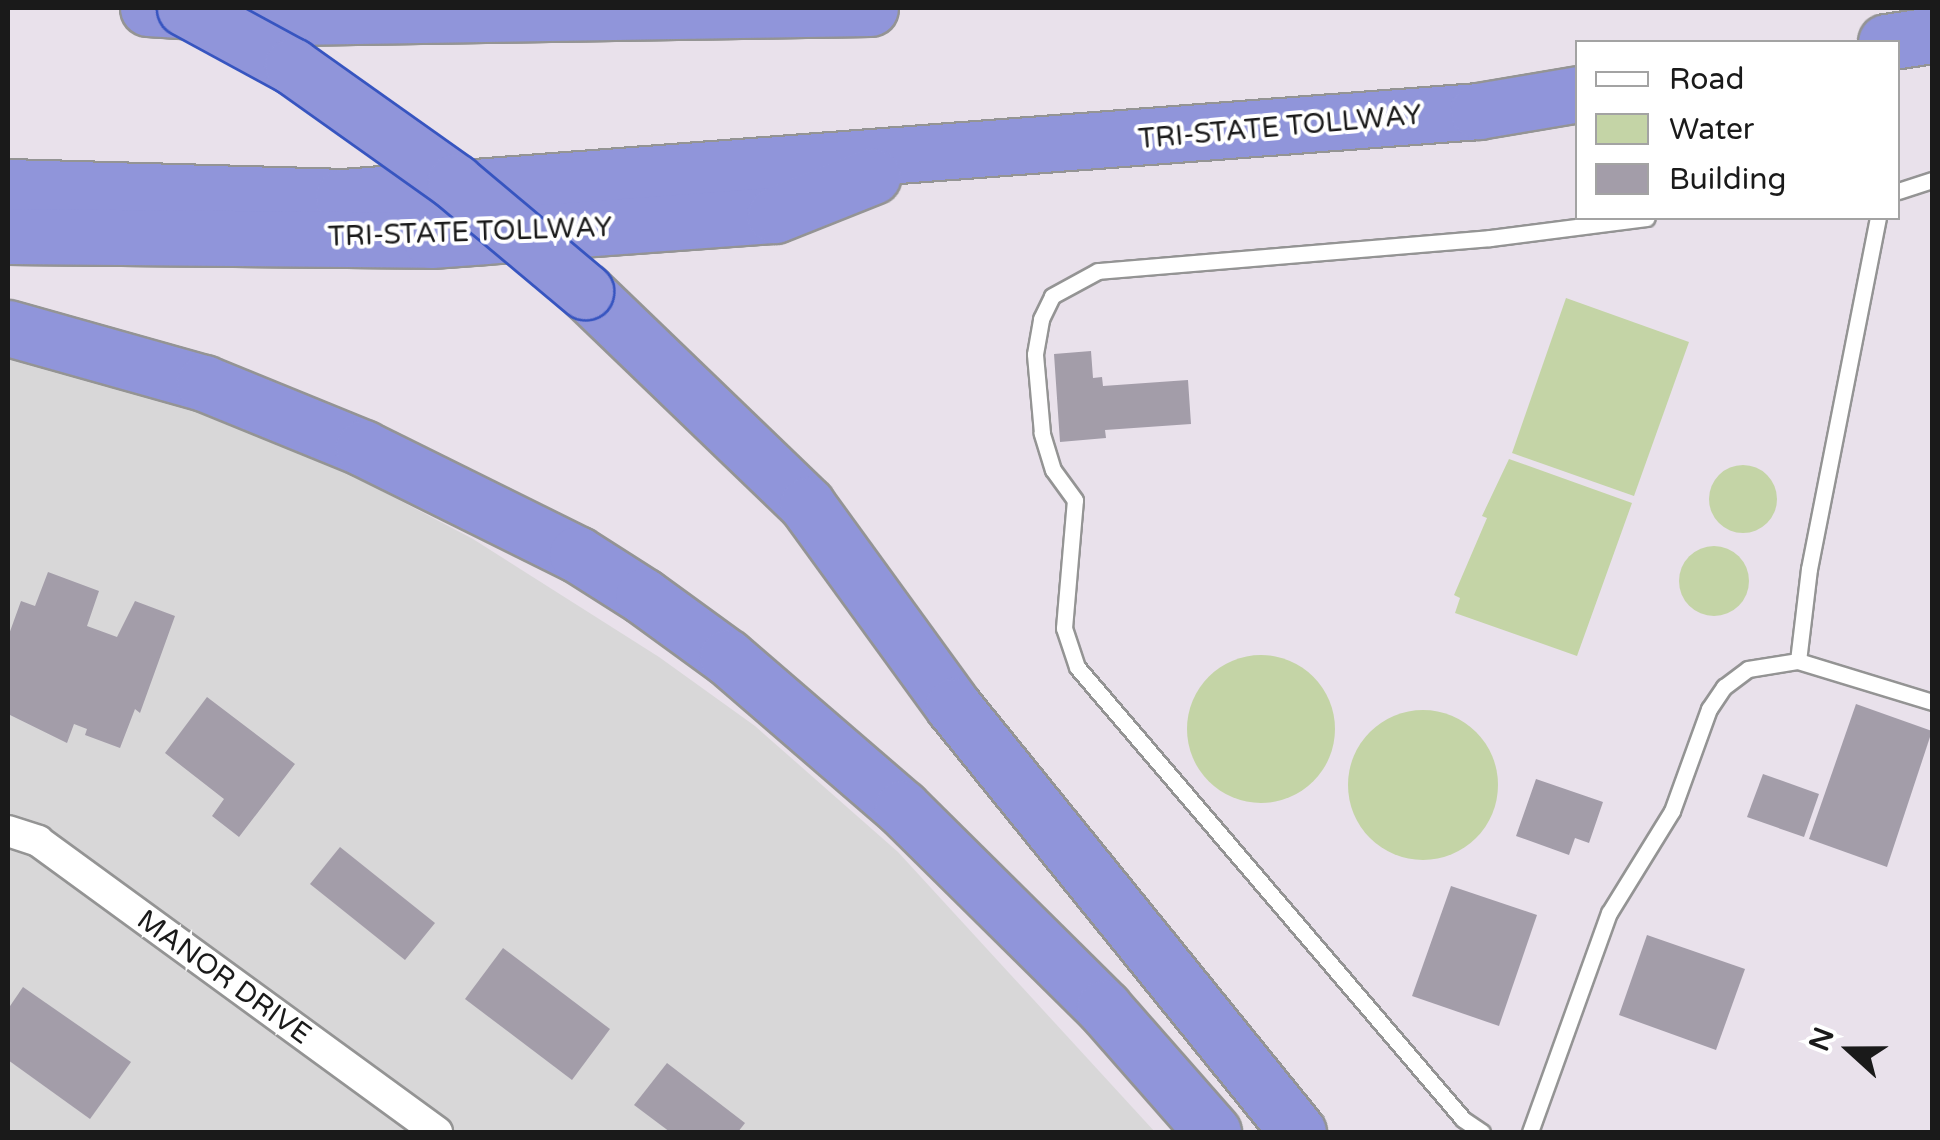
<!DOCTYPE html>
<style>
body{margin:0}
#map{position:relative;width:1940px;height:1140px;overflow:hidden;background:#e9e1eb;font-family:"Varela Round",sans-serif}
div>[style]{position:absolute}
.residential>*{inset:0;background:#d8d7d8}
.water>*{inset:0;background:#c4d4a6}
.round{border-radius:50%}
.building>*{inset:0;background:#a39da9}
.roads{filter:drop-shadow(2px 0 #949494) drop-shadow(-2px 0 #949494) drop-shadow(0 2px #949494) drop-shadow(0 -2px #949494)}
.service>*{height:15px;margin:-7.5px;padding:0 7.5px;transform-origin:7.5px;border-radius:7.5px;background:#fff}
.minor>*{height:30px;margin:-15px;padding:0 15px;transform-origin:15px;border-radius:15px;background:#fff}
.motorway>*{height:55px;margin:-27.5px;padding:0 27.5px;transform-origin:27.5px;border-radius:27.5px;background:#9095da}
.bridges{filter:drop-shadow(2px 0 #3755c0) drop-shadow(-2px 0 #3755c0) drop-shadow(0 2px #3755c0) drop-shadow(0 -2px #3755c0)}
.motorway-bridge>*{height:55px;margin:-27.5px;padding:0 27.5px;transform-origin:27.5px;border-radius:27.5px;background:#9095da}
span{translate:-50% -50%;white-space:nowrap;text-align:center;line-height:1.15;-webkit-text-stroke:8px #fff;paint-order:stroke}
.street-label{font-size:28px;color:#1a1a1a}
.frame{position:absolute;inset:0;border:10px solid #1a1a1a;pointer-events:none}
.legend{position:absolute;left:1575px;top:40px;width:325px;height:180px;box-sizing:border-box;background:#fff;border:2px solid #a3a3a3;margin:0;padding:12px 18px;list-style:none;font-size:30px;color:#1a1a1a}
.legend li{display:flex;align-items:center;gap:20px;height:50px}
.legend b{width:50px;border:2px solid #a3a3a3}
.north{position:absolute;left:1800px;top:1000px;width:100px;height:100px;-webkit-text-stroke:8px #fff;paint-order:stroke;rotate:291deg;font-size:28px;font-weight:700;line-height:40px;text-align:center;color:#1a1a1a}
.north::after{content:'';display:block;margin:auto;width:35px;height:45px;background:#1a1a1a;clip-path:polygon(50% 0,100% 100%,50% 72%,0 100%)}
</style>
<div id="map">
<div class="residential">
<div style="clip-path:polygon(8px 338px,171px 393px,315px 456px,473px 539px,659px 657px,755px 726px,898px 852px,1155px 1132px,8px 1132px)"></div>
</div>
<div class="water">
<div style="clip-path:polygon(1566px 298px,1689px 342px,1634px 496px,1512px 453px)"></div>
<div style="clip-path:polygon(1509px 459px,1632px 503px,1577px 656px,1455px 613px,1460px 598px,1454px 595px,1487px 518px,1482px 516px)"></div>
<div class="round" style="left:1709px;top:465px;width:68px;height:68px"></div>
<div class="round" style="left:1679px;top:546px;width:70px;height:70px"></div>
<div class="round" style="left:1187px;top:655px;width:148px;height:148px"></div>
<div class="round" style="left:1348px;top:710px;width:150px;height:150px"></div>
</div>
<div class="building">
<div style="clip-path:polygon(1091px 351px,1093px 378px,1102px 377px,1103px 386px,1188px 380px,1191px 424px,1105px 430px,1106px 438px,1060px 442px,1054px 354px)"></div>
<div style="clip-path:polygon(48px 572px,99px 591px,87px 626px,117px 637px,135px 601px,175px 616px,140px 713px,135px 709px,120px 748px,85px 735px,87px 729px,74px 724px,67px 743px,8px 714px,8px 637px,21px 601px,35px 606px)"></div>
<div style="clip-path:polygon(207px 697px,295px 764px,239px 837px,212px 816px,224px 799px,165px 753px)"></div>
<div style="clip-path:polygon(1856px 704px,1932px 731px,1887px 867px,1809px 839px)"></div>
<div style="clip-path:polygon(1763px 774px,1819px 794px,1804px 837px,1747px 817px)"></div>
<div style="clip-path:polygon(1536px 779px,1603px 802px,1589px 843px,1575px 838px,1569px 855px,1516px 836px)"></div>
<div style="clip-path:polygon(340px 847px,435px 923px,405px 960px,310px 884px)"></div>
<div style="clip-path:polygon(1451px 886px,1537px 915px,1499px 1026px,1412px 996px)"></div>
<div style="clip-path:polygon(1647px 935px,1745px 969px,1716px 1050px,1619px 1015px)"></div>
<div style="clip-path:polygon(503px 948px,610px 1029px,572px 1080px,465px 999px)"></div>
<div style="clip-path:polygon(23px 987px,131px 1062px,90px 1119px,8px 1060px,8px 1009px)"></div>
<div style="clip-path:polygon(667px 1063px,745px 1123px,738px 1132px,670px 1132px,634px 1105px)"></div>
</div>
<div class="roads">
<div class="service">
<div style="left:1898px;top:191px;width:36px;rotate:-18deg"></div>
<div style="left:1798px;top:661px;width:93px;rotate:-83.2deg"></div>
<div style="left:1809px;top:569px;width:358px;rotate:-78.9deg"></div>
<div style="left:1482px;top:1132px;width:23px;rotate:-146deg"></div>
<div style="left:1463px;top:1119px;width:594px;rotate:-130.5deg"></div>
<div style="left:1077px;top:667px;width:41px;rotate:-108.4deg"></div>
<div style="left:1064px;top:628px;width:128px;rotate:-85.1deg"></div>
<div style="left:1075px;top:500px;width:37px;rotate:-126deg"></div>
<div style="left:1053px;top:470px;width:39px;rotate:-107deg"></div>
<div style="left:1042px;top:433px;width:79px;rotate:-95.1deg"></div>
<div style="left:1035px;top:354px;width:36px;rotate:-80deg"></div>
<div style="left:1041px;top:319px;width:25px;rotate:-64deg"></div>
<div style="left:1052px;top:296px;width:52px;rotate:-28.5deg"></div>
<div style="left:1098px;top:271px;width:393px;rotate:-4.8deg"></div>
<div style="left:1490px;top:238px;width:158px;rotate:-7.3deg"></div>
<div style="left:1530px;top:1132px;width:233px;rotate:-70.2deg"></div>
<div style="left:1609px;top:913px;width:120px;rotate:-58.3deg"></div>
<div style="left:1672px;top:811px;width:109px;rotate:-70.1deg"></div>
<div style="left:1709px;top:709px;width:27px;rotate:-56deg"></div>
<div style="left:1724px;top:687px;width:30px;rotate:-37deg"></div>
<div style="left:1748px;top:669px;width:51px;rotate:-9.1deg"></div>
<div style="left:1798px;top:661px;width:140px;rotate:17deg"></div>
</div>
<div class="minor">
<div style="left:8px;top:831px;width:32px;rotate:18deg"></div>
<div style="left:38px;top:841px;width:494px;rotate:36.1deg"></div>
</div>
<div class="motorway">
<div style="left:148px;top:8px;width:143px;rotate:3.6deg"></div>
<div style="left:291px;top:17px;width:579px;rotate:-0.89deg"></div>
<div style="left:1886px;top:42px;width:47px;rotate:-8.7deg"></div>
<div style="left:8px;top:187px;width:335px;rotate:1.7deg"></div>
<div style="left:343px;top:197px;width:1138px;rotate:-4.33deg"></div>
<div style="left:1478px;top:111px;width:101px;rotate:-9.6deg"></div>
<div style="left:8px;top:236px;width:423px;rotate:0.5deg"></div>
<div style="left:431px;top:240px;width:345px;rotate:-4.2deg"></div>
<div style="left:775px;top:215px;width:105px;rotate:-21.7deg"></div>
<div style="left:585px;top:291px;width:308px;rotate:43.9deg"></div>
<div style="left:807px;top:505px;width:248px;rotate:54deg"></div>
<div style="left:953px;top:706px;width:548px;rotate:51deg"></div>
<div style="left:8px;top:328px;width:204px;rotate:15.7deg"></div>
<div style="left:204px;top:383px;width:172px;rotate:22.2deg"></div>
<div style="left:363px;top:448px;width:239px;rotate:26.4deg"></div>
<div style="left:577px;top:554px;width:78px;rotate:32.5deg"></div>
<div style="left:643px;top:596px;width:104px;rotate:36deg"></div>
<div style="left:727px;top:657px;width:231px;rotate:40.8deg"></div>
<div style="left:902px;top:808px;width:284px;rotate:44.7deg"></div>
<div style="left:1104px;top:1008px;width:165px;rotate:48.7deg"></div>
</div>
</div>
<div class="bridges">
<div class="motorway-bridge">
<div style="left:185px;top:8px;width:122px;rotate:28.5deg"></div>
<div style="left:292px;top:66px;width:200px;rotate:35.4deg"></div>
<div style="left:455px;top:182px;width:170px;rotate:40deg"></div>
</div>
</div>
<div class="street-label">
<span style="left:1280px;top:127px;rotate:-5deg">TRI-STATE TOLLWAY</span>
<span style="left:470px;top:232px;rotate:-2deg">TRI-STATE TOLLWAY</span>
<span style="left:224px;top:977px;rotate:36deg">MANOR DRIVE</span>
</div>
<div class="frame"></div>
<ul class="legend">
<li><b style="height:12px;background:#fff"></b>Road</li>
<li><b style="height:28px;background:#c4d4a6"></b>Water</li>
<li><b style="height:28px;background:#a39da9"></b>Building</li>
</ul>
<div class="north">N</div>
</div>
